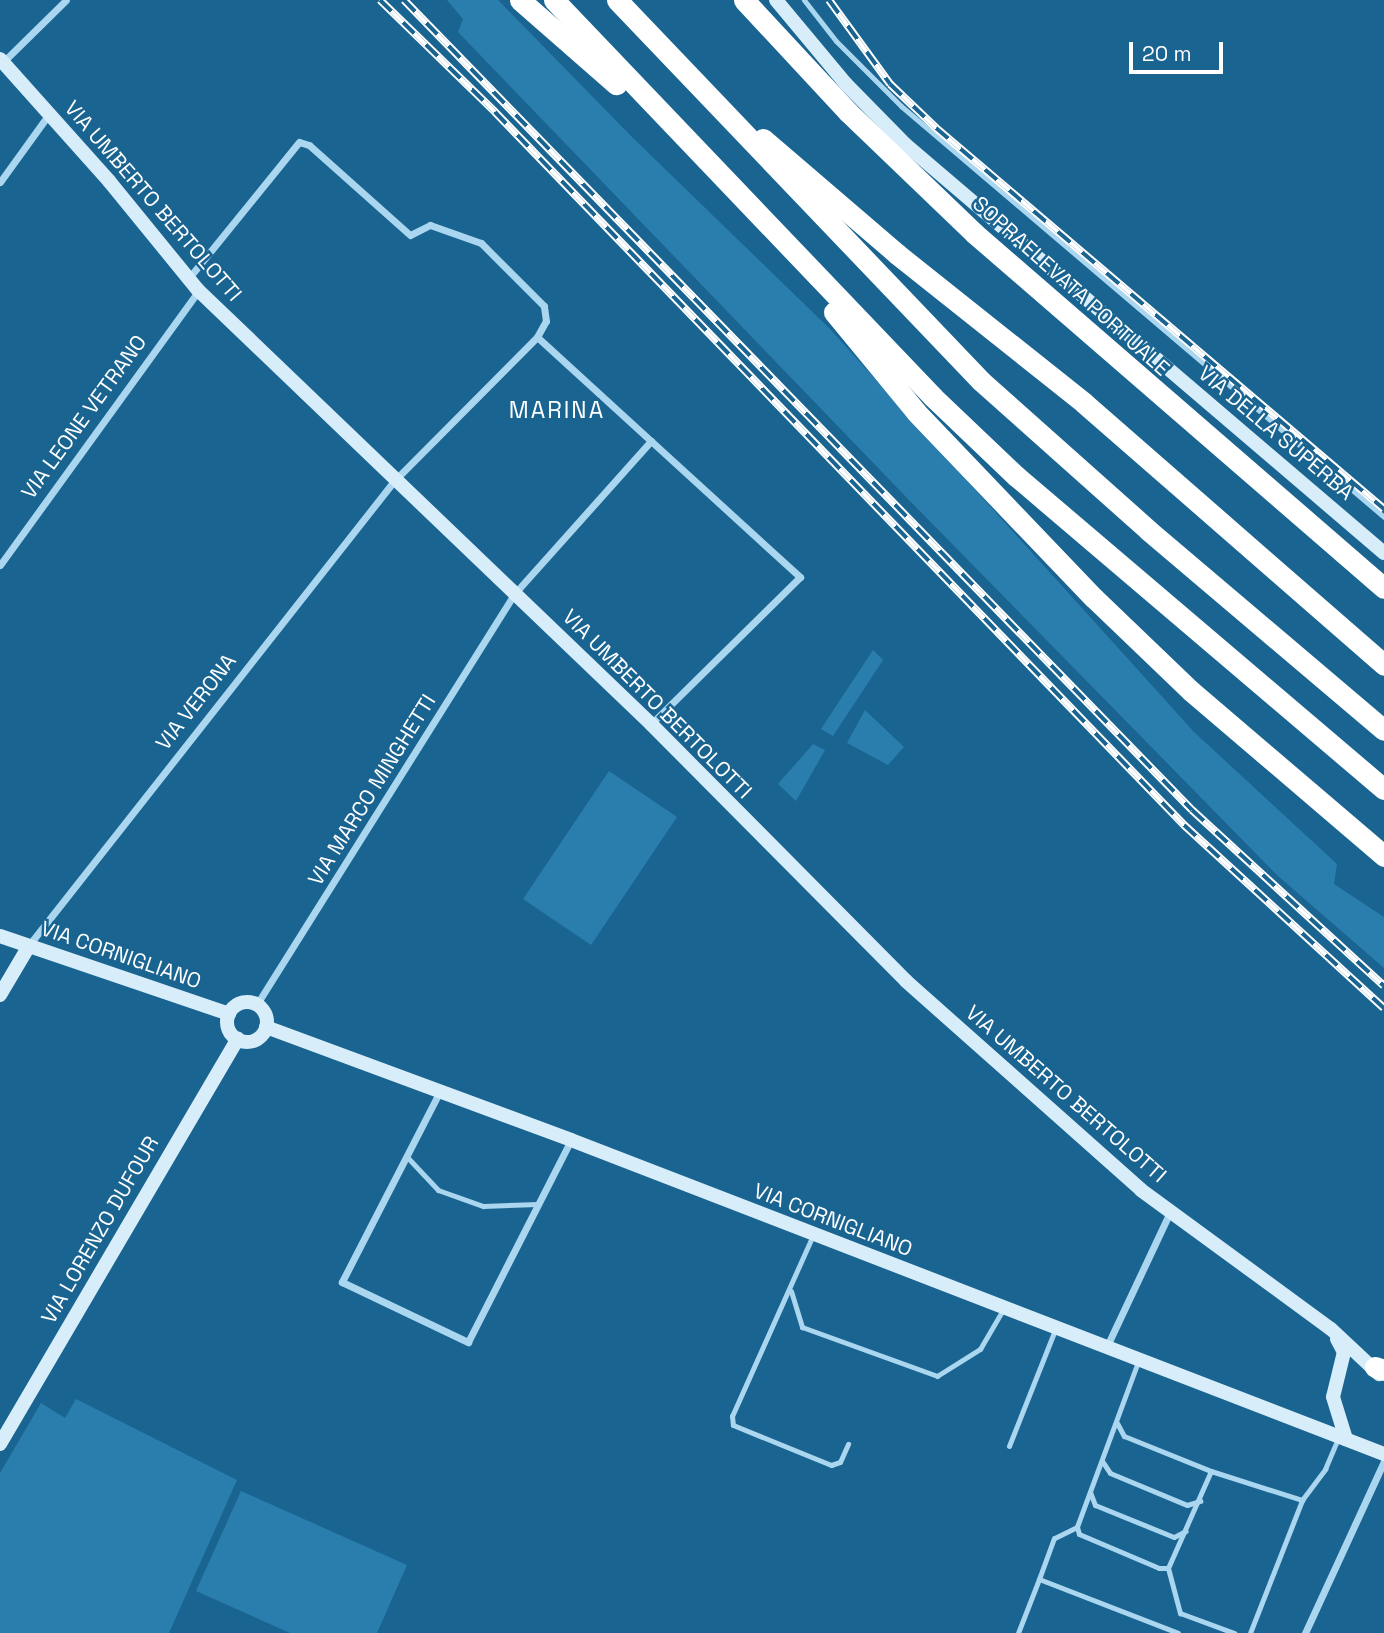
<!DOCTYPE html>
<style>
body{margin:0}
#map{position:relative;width:1384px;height:1633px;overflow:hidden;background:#1a6491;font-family:"Space Grotesk",sans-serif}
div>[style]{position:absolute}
.green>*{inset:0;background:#2a7ead}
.lane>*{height:5px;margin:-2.5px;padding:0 2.5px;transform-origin:2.5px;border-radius:2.5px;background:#aad6ef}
.street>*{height:7px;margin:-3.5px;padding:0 3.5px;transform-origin:3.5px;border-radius:3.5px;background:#aad6ef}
.secondary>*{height:14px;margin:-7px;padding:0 7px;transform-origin:7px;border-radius:7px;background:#d7edfa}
.secondary>.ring{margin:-7px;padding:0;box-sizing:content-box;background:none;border:14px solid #d7edfa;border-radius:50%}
.highway>*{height:21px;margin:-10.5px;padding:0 10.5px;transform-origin:10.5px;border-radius:10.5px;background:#fff}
.rail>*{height:8px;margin-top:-4px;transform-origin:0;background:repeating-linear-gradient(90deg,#1a6491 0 16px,#fff 0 32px);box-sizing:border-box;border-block:2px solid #fff}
span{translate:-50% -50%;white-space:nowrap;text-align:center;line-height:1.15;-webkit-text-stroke:5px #1a6491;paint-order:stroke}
.street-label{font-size:21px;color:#fff}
.neighbourhood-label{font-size:23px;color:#fff;letter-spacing:2px}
.scale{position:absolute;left:1129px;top:42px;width:94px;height:32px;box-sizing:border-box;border:4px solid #fff;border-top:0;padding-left:9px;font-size:21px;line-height:24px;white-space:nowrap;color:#fff;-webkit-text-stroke:5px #1a6491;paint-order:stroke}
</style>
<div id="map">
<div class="green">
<div style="clip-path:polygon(447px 0,498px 0,632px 137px,830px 329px,1194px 732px,1337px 864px,1334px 884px,1384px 917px,1384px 968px,1278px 876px,908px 499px,458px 32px,463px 19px)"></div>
<div style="clip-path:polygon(873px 650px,883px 660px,833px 736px,821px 729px)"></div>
<div style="clip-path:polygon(865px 710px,904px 747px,888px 765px,847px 743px)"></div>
<div style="clip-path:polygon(813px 744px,825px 750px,796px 801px,778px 784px)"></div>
<div style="clip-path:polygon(609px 771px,677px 817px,591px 945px,523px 899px)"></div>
<div style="clip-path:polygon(76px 1399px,237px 1480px,169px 1633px,0 1633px,0 1473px,41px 1403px,65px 1418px)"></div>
<div style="clip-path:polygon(241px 1491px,407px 1565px,377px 1633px,290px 1633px,196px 1591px)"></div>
</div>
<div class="lane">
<div style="left:804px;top:0;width:52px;rotate:52deg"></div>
<div style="left:836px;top:41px;width:92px;rotate:45deg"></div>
<div style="left:901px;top:106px;width:634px;rotate:40.4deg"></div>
<div style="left:408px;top:1158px;width:44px;rotate:46.8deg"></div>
<div style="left:438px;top:1190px;width:48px;rotate:19.6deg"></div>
<div style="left:483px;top:1206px;width:55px;rotate:-2.1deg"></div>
<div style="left:813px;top:1235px;width:198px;rotate:114.1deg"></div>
<div style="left:732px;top:1416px;width:9px;rotate:84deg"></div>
<div style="left:733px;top:1425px;width:106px;rotate:22.2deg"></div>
<div style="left:831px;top:1465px;width:9px;rotate:-18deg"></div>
<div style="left:840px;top:1462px;width:20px;rotate:-66deg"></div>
<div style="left:791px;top:1291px;width:38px;rotate:73deg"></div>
<div style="left:802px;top:1327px;width:144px;rotate:19.9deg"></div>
<div style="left:937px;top:1376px;width:51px;rotate:-32.1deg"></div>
<div style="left:980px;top:1349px;width:48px;rotate:-59.7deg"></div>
<div style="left:1139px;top:1359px;width:179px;rotate:110.3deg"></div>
<div style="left:1077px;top:1527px;width:7px;rotate:74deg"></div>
<div style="left:1079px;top:1534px;width:87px;rotate:23deg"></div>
<div style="left:1159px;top:1568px;width:9px"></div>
<div style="left:1168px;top:1568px;width:106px;rotate:-66.1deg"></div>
<div style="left:1117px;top:1423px;width:15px;rotate:62deg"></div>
<div style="left:1124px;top:1436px;width:94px;rotate:21.9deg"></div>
<div style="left:1211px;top:1471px;width:96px;rotate:17.7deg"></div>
<div style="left:1009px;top:1446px;width:128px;rotate:-68.4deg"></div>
<div style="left:1102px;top:1461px;width:14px;rotate:56deg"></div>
<div style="left:1110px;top:1473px;width:83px;rotate:22.6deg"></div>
<div style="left:1187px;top:1505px;width:14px;rotate:-17deg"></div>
<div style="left:1090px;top:1492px;width:14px;rotate:69deg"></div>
<div style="left:1095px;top:1505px;width:85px;rotate:22.1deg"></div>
<div style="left:1174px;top:1537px;width:13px;rotate:-27deg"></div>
<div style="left:1077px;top:1527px;width:25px;rotate:154deg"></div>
<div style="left:1054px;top:1538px;width:44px;rotate:110.1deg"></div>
<div style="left:1039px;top:1579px;width:149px;rotate:21.2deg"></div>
<div style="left:1168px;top:1568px;width:47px;rotate:75.1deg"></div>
<div style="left:1180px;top:1613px;width:58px;rotate:20.3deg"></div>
<div style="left:1018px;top:1633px;width:58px;rotate:-68.7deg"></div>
<div style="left:1250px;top:1633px;width:143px;rotate:-68.6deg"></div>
<div style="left:1302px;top:1500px;width:39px;rotate:-53deg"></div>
<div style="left:1325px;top:1469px;width:33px;rotate:-67deg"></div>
</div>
<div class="street">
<div style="left:3px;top:62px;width:88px;rotate:-44.5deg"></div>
<div style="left:0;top:182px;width:84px;rotate:-54.2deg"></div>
<div style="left:651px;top:441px;width:202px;rotate:42.4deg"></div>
<div style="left:800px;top:577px;width:209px;rotate:135.4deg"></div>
<div style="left:0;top:565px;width:338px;rotate:-54.1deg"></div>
<div style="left:29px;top:945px;width:590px;rotate:-51.81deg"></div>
<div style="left:394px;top:481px;width:203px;rotate:-45.2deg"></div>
<div style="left:537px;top:337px;width:18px;rotate:-61deg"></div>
<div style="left:546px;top:321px;width:15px;rotate:-98deg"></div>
<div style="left:544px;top:306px;width:89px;rotate:-135deg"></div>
<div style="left:481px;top:243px;width:54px;rotate:-160.6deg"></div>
<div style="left:430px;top:225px;width:22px;rotate:153deg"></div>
<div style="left:410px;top:235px;width:135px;rotate:-138.3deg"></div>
<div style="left:309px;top:145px;width:10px;rotate:-163deg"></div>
<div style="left:299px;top:142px;width:175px;rotate:129deg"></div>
<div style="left:257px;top:1004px;width:485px;rotate:-57.9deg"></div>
<div style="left:515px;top:593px;width:204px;rotate:-48.2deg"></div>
<div style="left:651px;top:441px;width:154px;rotate:-137.6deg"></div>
<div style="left:440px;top:1091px;width:215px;rotate:117.2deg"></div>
<div style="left:342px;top:1282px;width:140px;rotate:25.5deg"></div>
<div style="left:468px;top:1342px;width:227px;rotate:-63deg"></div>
<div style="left:1107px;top:1346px;width:148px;rotate:-64.8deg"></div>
<div style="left:1305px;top:1633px;width:189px;rotate:-65.3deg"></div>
</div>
<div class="secondary">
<div style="left:776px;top:0;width:109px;rotate:50.2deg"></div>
<div style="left:846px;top:84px;width:84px;rotate:45.5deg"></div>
<div style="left:905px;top:144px;width:630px;rotate:40.49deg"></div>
<div style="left:0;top:59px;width:164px;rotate:48.2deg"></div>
<div style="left:109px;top:181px;width:141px;rotate:50.8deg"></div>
<div style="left:198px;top:290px;width:627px;rotate:43.77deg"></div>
<div style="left:651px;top:724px;width:362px;rotate:45.2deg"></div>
<div style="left:906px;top:981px;width:314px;rotate:41.6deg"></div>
<div style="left:1141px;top:1190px;width:235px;rotate:36.2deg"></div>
<div style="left:1331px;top:1329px;width:66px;rotate:43.2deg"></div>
<div style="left:0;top:936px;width:242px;rotate:18.8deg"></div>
<div style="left:0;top:995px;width:57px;rotate:-59.4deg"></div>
<div class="ring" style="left:227px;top:1002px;width:26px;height:26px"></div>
<div style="left:266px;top:1027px;width:325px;rotate:20.3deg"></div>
<div style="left:571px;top:1140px;width:872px;rotate:21.12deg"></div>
<div style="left:1337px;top:1339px;width:15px;rotate:62deg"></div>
<div style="left:1344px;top:1352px;width:46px;rotate:103.7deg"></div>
<div style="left:1333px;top:1397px;width:44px;rotate:72.8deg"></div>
<div style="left:0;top:1444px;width:470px;rotate:-59.6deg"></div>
</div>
<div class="highway">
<div style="left:520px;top:0;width:128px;rotate:41.2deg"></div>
<div style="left:554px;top:0;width:549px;rotate:46.33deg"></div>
<div style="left:933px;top:397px;width:115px;rotate:43.6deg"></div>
<div style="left:1016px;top:476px;width:483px;rotate:40.4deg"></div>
<div style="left:617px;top:0;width:527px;rotate:46.31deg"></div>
<div style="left:981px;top:381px;width:224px;rotate:41.7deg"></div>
<div style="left:1148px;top:530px;width:309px;rotate:40.3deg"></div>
<div style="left:744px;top:0;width:153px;rotate:47.1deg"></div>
<div style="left:848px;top:112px;width:175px;rotate:43.8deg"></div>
<div style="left:974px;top:233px;width:542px;rotate:40.89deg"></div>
<div style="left:763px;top:139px;width:177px;rotate:40.6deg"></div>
<div style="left:897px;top:254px;width:239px;rotate:38.5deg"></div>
<div style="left:1084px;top:403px;width:398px;rotate:41.1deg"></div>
<div style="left:834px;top:312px;width:129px;rotate:50.6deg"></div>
<div style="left:916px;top:412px;width:257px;rotate:46.3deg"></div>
<div style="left:1094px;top:598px;width:134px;rotate:43.8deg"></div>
<div style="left:1191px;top:691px;width:254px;rotate:40.5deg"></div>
<div style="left:1375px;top:1367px;width:9px;rotate:18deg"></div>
</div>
<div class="rail">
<div style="left:380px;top:0;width:161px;rotate:44.2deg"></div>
<div style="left:495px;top:112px;width:992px;rotate:45.98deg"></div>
<div style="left:1184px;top:825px;width:271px;rotate:42.5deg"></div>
<div style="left:404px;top:0;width:1130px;rotate:45.79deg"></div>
<div style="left:1192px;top:810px;width:260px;rotate:42.5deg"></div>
<div style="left:829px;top:0;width:104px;rotate:54deg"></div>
<div style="left:890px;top:84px;width:64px;rotate:43.7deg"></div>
<div style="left:936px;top:128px;width:588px;rotate:40.38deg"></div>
</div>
<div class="street-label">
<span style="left:153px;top:201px;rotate:49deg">VIA UMBERTO BERTOLOTTI</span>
<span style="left:1071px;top:286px;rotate:42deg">SOPRAELEVATA PORTUALE</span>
<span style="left:84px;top:417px;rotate:-54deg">VIA LEONE VETRANO</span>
<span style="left:1276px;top:433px;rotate:40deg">VIA DELLA SUPERBA</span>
<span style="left:196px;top:702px;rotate:-52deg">VIA VERONA</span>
<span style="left:657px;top:704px;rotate:45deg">VIA UMBERTO BERTOLOTTI</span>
<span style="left:372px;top:790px;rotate:-58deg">VIA MARCO MINGHETTI</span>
<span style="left:121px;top:955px;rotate:19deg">VIA CORNIGLIANO</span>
<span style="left:1066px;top:1094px;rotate:41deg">VIA UMBERTO BERTOLOTTI</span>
<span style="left:833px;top:1220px;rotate:21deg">VIA CORNIGLIANO</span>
<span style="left:100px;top:1230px;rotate:-60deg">VIA LORENZO DUFOUR</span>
</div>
<div class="neighbourhood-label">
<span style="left:557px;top:410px">MARINA</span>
</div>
<div class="scale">20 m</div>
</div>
